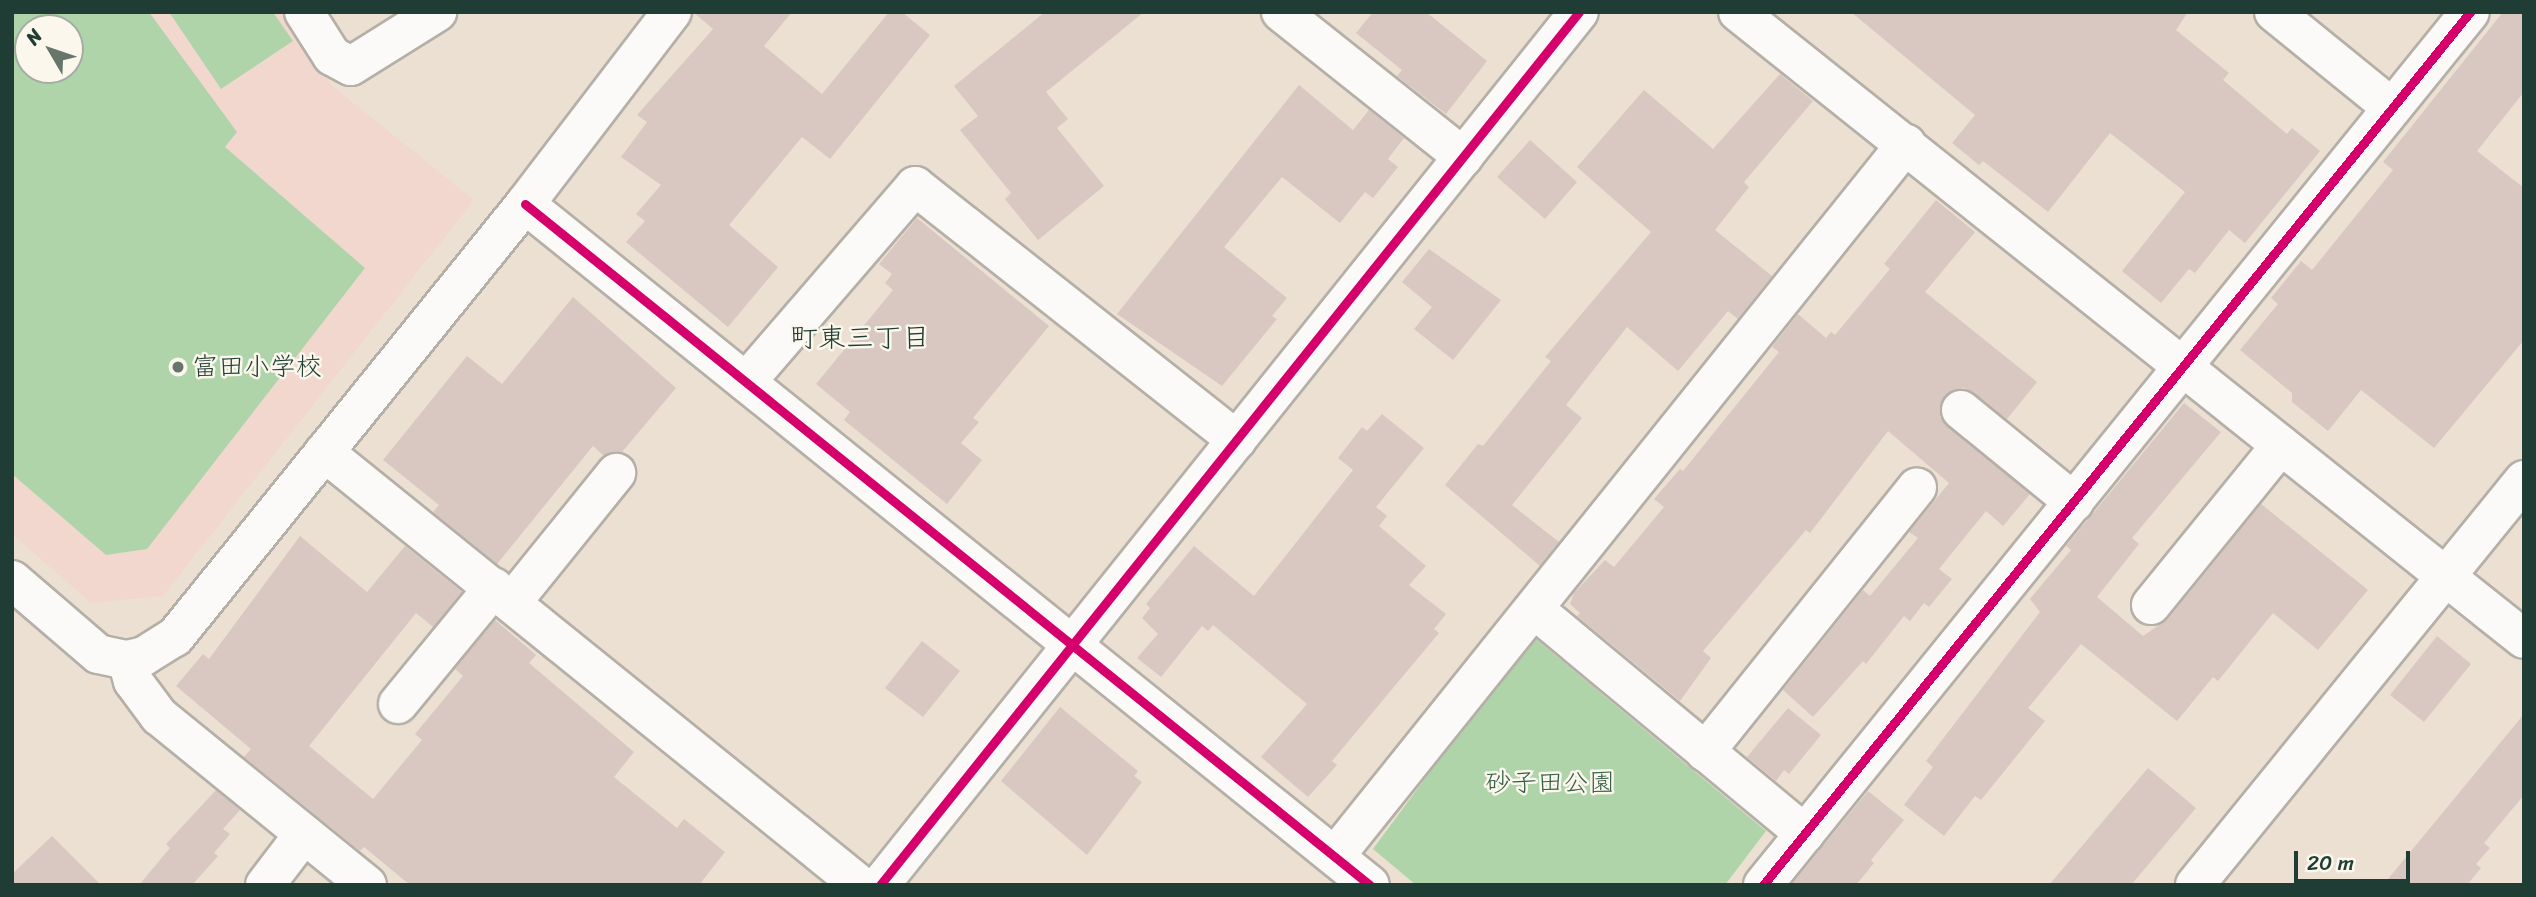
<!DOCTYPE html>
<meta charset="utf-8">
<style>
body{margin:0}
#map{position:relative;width:2536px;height:897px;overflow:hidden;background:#ece0d2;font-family:Sriracha,"Klee One",sans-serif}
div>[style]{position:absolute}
.built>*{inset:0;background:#f2d7cf}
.green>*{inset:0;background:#b0d4a9}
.building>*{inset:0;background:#d8c8c1}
.roads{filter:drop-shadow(2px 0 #b5b0a7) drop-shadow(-2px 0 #b5b0a7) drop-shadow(0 2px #b5b0a7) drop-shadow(0 -2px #b5b0a7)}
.minor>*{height:38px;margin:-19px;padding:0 19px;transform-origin:19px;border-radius:19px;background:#fcfaf8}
.tertiary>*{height:38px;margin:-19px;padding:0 19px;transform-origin:19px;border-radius:19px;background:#fcfaf8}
.cycleway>*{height:9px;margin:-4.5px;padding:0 4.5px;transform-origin:4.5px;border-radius:4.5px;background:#d6006c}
.dots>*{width:19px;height:19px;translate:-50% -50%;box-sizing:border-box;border:4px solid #fbf7ec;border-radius:50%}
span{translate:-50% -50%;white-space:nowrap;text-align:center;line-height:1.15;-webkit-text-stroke:5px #fbf7ec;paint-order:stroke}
.poi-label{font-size:26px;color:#1f3d34}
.left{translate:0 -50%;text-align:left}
.park-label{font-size:26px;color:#376049}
.neighbourhood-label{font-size:28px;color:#1f3d34}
.frame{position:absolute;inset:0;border:14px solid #1f3d34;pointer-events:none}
.north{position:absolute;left:14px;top:14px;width:70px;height:70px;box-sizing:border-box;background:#fbf7ec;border:2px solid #a3ada2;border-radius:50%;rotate:309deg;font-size:19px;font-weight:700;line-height:28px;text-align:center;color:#1f3d34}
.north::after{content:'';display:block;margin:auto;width:24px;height:32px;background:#67766b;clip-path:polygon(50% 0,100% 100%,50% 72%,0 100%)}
.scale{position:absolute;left:2294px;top:851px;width:116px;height:32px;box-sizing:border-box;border:4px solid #1f3d34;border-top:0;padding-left:9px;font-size:21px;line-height:24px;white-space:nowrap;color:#1f3d34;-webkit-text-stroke:5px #fbf7ec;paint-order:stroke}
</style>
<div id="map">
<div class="built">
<div style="clip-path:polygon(evenodd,12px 12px,285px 12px,332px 86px,474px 200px,163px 596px,91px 603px,12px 534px,12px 12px,28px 28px,70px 28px,70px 70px,28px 70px,28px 28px)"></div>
</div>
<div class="green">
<div style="clip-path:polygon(evenodd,12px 12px,149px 12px,237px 132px,225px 147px,365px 268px,147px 549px,106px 555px,12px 474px,12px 12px,28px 28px,70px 28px,70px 70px,28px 70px,28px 28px)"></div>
<div style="clip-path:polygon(169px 12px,273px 12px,293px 41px,221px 89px)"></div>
<div style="clip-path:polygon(1531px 635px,1766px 831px,1725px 885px,1416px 885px,1373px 849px)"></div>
</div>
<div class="building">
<div style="clip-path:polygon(693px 12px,792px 12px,764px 46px,822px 94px,889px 12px,902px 12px,930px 35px,830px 159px,802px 137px,729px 225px,778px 267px,728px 327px,626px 242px,645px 221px,636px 214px,661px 185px,621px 157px,647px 122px,637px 115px,713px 29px)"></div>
<div style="clip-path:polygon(1045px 12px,1144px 12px,1046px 92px,1068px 119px,1057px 128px,1104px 186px,1038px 240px,1005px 199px,1011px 193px,960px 130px,978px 116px,954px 86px)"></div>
<div style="clip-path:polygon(1373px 12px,1426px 12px,1487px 61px,1446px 114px,1397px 76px,1402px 70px,1356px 33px)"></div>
<div style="clip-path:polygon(1851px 12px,2188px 12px,2176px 30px,2229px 73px,2223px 80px,2287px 134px,2292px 128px,2320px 151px,2245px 243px,2229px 230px,2195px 273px,2189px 269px,2161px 303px,2122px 271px,2185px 192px,2110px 133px,2048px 212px,1983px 161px,1979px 165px,1952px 143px,1975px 115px)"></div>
<div style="clip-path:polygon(2503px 12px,2524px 12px,2524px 92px,2477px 151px,2524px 188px,2524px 340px,2434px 448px,2361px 390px,2328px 431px,2292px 402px,2292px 393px,2240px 350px,2278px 304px,2271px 298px,2301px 261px,2312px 270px,2393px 170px,2383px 162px)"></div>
<div style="clip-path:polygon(1780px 74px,1813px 101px,1744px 182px,1749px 187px,1715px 230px,1772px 276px,1738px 319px,1728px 311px,1678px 371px,1627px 327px,1566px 405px,1582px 418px,1512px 505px,1559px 542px,1540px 566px,1445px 485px,1478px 444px,1483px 446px,1551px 361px,1545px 357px,1651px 232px,1577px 167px,1644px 90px,1713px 149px)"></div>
<div style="clip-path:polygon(1299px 85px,1353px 130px,1369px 110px,1404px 138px,1388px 159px,1398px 167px,1373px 198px,1365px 192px,1340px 223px,1282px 177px,1224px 247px,1287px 298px,1272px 316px,1277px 319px,1222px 386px,1117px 314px)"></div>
<div style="clip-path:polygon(1530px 140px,1577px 182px,1545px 219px,1497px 177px)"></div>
<div style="clip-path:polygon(1936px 200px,1975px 232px,1925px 292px,2037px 382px,2007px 419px,1964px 388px,1945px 396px,1940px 417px,2030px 494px,2003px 526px,1986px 511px,1939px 569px,1952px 579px,1929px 607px,1924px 603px,1910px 621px,1904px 616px,1866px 664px,1863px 661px,1813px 717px,1783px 690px,1863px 590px,1870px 596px,1918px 538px,1909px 532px,1949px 483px,1888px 431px,1810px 533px,1806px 530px,1703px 651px,1711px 658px,1680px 701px,1577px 616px,1580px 613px,1570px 604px,1574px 593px,1605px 560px,1614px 567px,1664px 507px,1654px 499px,1680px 469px,1683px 471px,1779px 352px,1772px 347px,1798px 314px,1826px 338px,1831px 332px,1835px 335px,1890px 269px,1884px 264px)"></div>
<div style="clip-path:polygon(917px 218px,1049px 326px,973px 418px,979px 422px,961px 443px,982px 460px,947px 504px,844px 420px,850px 412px,816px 384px,893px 290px,885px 283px,892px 274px,879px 264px)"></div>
<div style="clip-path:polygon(1429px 249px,1501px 300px,1453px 360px,1414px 329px,1432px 307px,1402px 282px)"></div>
<div style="clip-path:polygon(573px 297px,676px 388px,622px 452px,604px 456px,593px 446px,497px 564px,433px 512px,439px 505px,383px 460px,467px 356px,502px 384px)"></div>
<div style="clip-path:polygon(2184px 403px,2221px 432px,2132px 538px,2139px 544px,2097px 597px,2143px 636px,2168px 619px,2261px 504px,2368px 590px,2318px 650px,2273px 613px,2218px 681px,2213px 677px,2177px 721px,2081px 644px,2028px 708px,2045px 721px,1981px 800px,1975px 796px,1944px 836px,1904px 805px,1933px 767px,1926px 761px,2040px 612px,2030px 599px,2071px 550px,2066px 546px)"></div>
<div style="clip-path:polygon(1382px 414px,1424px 448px,1376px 507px,1387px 516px,1379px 526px,1426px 566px,1409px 585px,1446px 614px,1434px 629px,1439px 633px,1332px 761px,1337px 765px,1308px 797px,1261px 757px,1307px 704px,1213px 625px,1208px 631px,1202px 626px,1161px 677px,1137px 658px,1158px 634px,1142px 618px,1150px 608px,1146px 604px,1194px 546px,1254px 596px,1353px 470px,1338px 458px,1362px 427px,1367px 431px)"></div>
<div style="clip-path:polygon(300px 536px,367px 592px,405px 546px,462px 592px,433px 627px,416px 613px,309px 746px,373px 799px,422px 740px,415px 734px,463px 676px,455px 669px,495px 620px,536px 655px,529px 663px,634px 752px,614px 777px,677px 828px,684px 819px,725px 852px,699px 885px,410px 885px,364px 847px,360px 851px,244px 757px,251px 749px,176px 686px,203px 654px,209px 659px)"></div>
<div style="clip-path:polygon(2437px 636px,2471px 664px,2424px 722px,2390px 695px)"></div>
<div style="clip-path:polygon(922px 641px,960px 671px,923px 717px,885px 688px)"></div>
<div style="clip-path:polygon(1060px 707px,1138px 771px,1134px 776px,1142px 782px,1087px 855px,1001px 781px)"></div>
<div style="clip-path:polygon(1788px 708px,1821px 735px,1789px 774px,1784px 770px,1776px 781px,1747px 757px)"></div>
<div style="clip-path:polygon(2524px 714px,2524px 795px,2484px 843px,2490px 848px,2476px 864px,2481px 868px,2467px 885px,2383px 885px)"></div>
<div style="clip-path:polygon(2148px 768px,2196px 808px,2131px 885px,2049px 885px)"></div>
<div style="clip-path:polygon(216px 790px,240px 810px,223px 829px,230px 834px,214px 853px,218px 856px,192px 885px,139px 885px,170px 848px,166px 844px)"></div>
<div style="clip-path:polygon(1868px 791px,1904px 820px,1871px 860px,1874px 863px,1856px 885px,1791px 885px)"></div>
<div style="clip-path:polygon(52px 836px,101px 885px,12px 885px,12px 874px)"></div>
</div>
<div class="roads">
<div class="minor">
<div style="left:304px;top:12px;width:52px;rotate:57.5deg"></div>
<div style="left:332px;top:56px;width:21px;rotate:28deg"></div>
<div style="left:351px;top:66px;width:102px;rotate:-32.1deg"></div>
<div style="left:1281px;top:12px;width:233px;rotate:38.5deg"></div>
<div style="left:1738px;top:12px;width:1005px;rotate:38.58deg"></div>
<div style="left:2274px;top:12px;width:152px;rotate:39.1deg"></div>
<div style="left:746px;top:382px;width:259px;rotate:-49.2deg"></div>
<div style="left:915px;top:186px;width:410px;rotate:38.3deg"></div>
<div style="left:1961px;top:410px;width:146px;rotate:39.2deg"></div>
<div style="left:324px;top:452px;width:689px;rotate:38.93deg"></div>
<div style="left:512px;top:602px;width:166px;rotate:-51.1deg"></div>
<div style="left:2151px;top:605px;width:206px;rotate:-50.9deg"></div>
<div style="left:1534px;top:609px;width:352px;rotate:39.7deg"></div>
<div style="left:127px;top:660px;width:22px;rotate:74deg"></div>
<div style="left:133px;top:681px;width:44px;rotate:53.4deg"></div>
<div style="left:159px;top:716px;width:268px;rotate:39.1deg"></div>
<div style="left:398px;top:704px;width:151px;rotate:-50.6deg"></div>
<div style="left:1705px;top:752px;width:339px;rotate:-51.3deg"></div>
<div style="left:1335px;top:856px;width:913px;rotate:-51.27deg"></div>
<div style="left:265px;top:885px;width:64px;rotate:-52.6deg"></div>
<div style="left:1763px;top:885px;width:1123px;rotate:-51deg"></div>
</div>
<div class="tertiary">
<div style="left:525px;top:204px;width:1085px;rotate:38.87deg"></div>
<div style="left:12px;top:580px;width:113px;rotate:40.7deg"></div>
<div style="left:98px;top:654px;width:30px;rotate:12deg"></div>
<div style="left:127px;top:660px;width:17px;rotate:-13deg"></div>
<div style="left:144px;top:656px;width:36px;rotate:-32deg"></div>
<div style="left:175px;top:637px;width:557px;rotate:-51.05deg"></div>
<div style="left:525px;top:204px;width:242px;rotate:-52.6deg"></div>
<div style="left:880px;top:885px;width:1118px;rotate:-51.32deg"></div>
<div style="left:2195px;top:885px;width:522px;rotate:-50.91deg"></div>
</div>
</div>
<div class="cycleway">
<div style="left:525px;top:204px;width:1085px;rotate:38.87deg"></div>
<div style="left:880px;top:885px;width:1118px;rotate:-51.32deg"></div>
<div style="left:1763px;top:885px;width:1123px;rotate:-51deg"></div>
</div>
<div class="dots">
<div style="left:178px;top:367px;background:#67766b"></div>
</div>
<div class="poi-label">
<span class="left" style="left:192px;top:367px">富田小学校</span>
</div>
<div class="park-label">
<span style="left:1550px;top:783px">砂子田公園</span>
</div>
<div class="neighbourhood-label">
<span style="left:860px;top:338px">町東三丁目</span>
</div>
<div class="frame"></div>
<div class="north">N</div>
<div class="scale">20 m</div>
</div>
